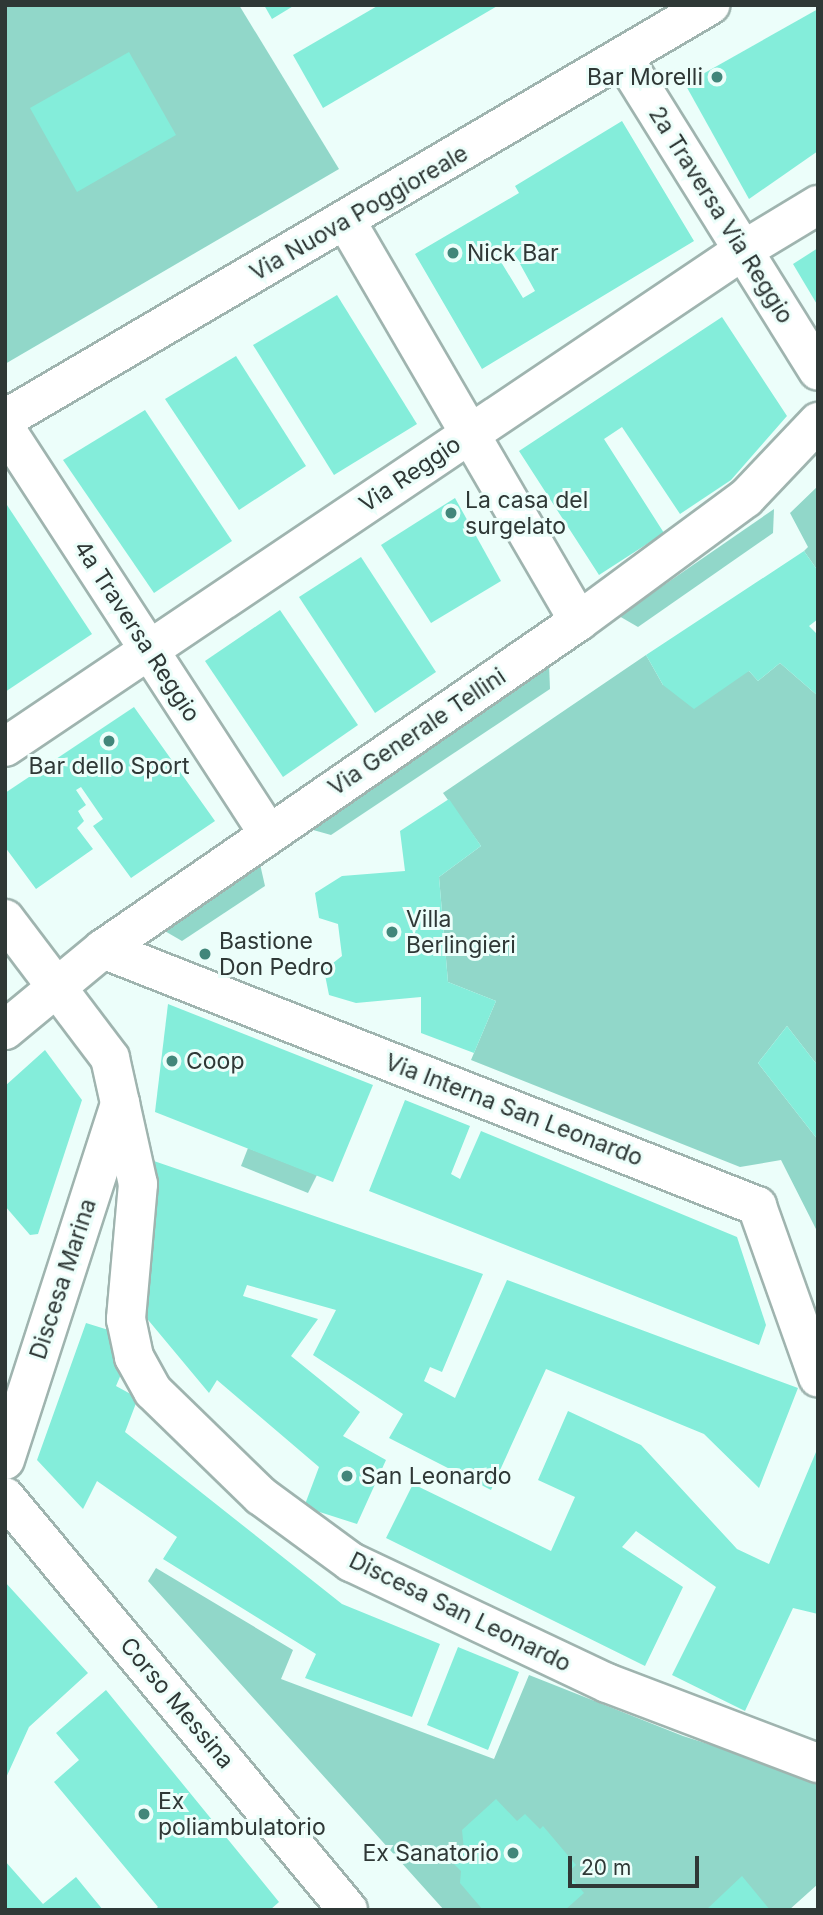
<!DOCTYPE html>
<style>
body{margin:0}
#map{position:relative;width:823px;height:1915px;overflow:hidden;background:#ecfefa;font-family:Inter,sans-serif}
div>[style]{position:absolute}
.green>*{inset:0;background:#91d7c9}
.building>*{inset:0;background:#84edda}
.roads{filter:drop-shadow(2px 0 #9fb4af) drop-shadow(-2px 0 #9fb4af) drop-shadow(0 2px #9fb4af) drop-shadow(0 -2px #9fb4af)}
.street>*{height:38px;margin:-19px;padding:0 19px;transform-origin:19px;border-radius:19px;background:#fff}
.dots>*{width:19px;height:19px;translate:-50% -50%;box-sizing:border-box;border:4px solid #ecfefa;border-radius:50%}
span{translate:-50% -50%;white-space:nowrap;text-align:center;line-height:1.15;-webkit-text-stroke:6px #ecfefa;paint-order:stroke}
.poi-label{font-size:23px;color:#2f3836}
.right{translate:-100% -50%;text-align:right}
.left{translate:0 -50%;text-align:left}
.street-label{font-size:23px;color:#2f3836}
.frame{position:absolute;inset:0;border:7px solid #2f3836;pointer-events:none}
.scale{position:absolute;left:568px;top:1856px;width:131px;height:32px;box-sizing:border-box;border:4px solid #2f3836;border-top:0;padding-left:9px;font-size:21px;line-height:24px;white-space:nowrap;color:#2f3836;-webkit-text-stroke:5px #ecfefa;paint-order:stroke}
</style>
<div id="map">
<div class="green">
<div style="clip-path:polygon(5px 5px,239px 5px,339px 169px,5px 364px)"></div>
<div style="clip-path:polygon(818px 486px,818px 571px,804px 551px,808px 547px,790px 513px)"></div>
<div style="clip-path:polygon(774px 509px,773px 533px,638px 627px,619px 616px)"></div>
<div style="clip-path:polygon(646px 655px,663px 685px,749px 671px,758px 681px,780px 663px,818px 696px,818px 1066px,787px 1026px,758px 1063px,818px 1140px,818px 1233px,781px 1160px,740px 1167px,471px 1060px,496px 1001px,448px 982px,439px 877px,481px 846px,443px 793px)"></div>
<div style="clip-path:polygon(549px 664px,550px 689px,331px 835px,306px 828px)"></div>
<div style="clip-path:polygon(260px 864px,265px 886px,182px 941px,163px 930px)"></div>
<div style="clip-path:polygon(248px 1148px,317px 1175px,308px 1193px,241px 1166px)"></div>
<div style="clip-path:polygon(156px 1568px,293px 1650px,281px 1679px,494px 1759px,529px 1675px,683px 1736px,818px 1779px,818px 1884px,789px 1910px,444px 1910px,148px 1581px)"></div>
</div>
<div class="building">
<div style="clip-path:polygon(264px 5px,295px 5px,272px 19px)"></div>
<div style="clip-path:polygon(379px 5px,499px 5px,323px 108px,293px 55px)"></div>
<div style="clip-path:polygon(818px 9px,818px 151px,749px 199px,685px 84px)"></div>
<div style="clip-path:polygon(129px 52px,176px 135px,77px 192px,30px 108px)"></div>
<div style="clip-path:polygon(evenodd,622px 121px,694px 241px,482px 369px,415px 254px,519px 193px,515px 186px,622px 121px,509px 244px,535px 291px,523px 298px,495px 252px,509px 244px)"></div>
<div style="clip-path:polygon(818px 248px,818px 306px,793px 264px)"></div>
<div style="clip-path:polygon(337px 295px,417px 424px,334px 475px,253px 345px)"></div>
<div style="clip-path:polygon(722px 317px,787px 416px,731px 480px,680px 514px,622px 427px,604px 439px,664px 533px,599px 575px,519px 451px)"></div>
<div style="clip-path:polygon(236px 356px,306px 466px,239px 510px,165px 399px)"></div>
<div style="clip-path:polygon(145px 410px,232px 541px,154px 593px,63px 460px)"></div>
<div style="clip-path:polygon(455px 498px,501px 581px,431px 623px,381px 545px)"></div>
<div style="clip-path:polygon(5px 502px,92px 634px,5px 692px)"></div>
<div style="clip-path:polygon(804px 551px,818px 571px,818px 619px,809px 626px,818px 635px,818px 696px,780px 663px,758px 681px,749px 671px,694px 709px,663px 685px,646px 655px)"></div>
<div style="clip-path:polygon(361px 557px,436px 672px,375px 713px,299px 597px)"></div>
<div style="clip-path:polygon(280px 610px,358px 725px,283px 777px,205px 661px)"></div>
<div style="clip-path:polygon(134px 707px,215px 821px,131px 878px,93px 826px,103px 819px,81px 787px,76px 790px,86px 805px,78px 811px,84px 821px,77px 828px,93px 849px,36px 889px,5px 847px,5px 793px)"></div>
<div style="clip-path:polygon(449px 799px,481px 846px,439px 877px,448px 982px,496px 1001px,474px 1053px,421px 1033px,421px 997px,356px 1003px,329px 995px,324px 970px,342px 956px,338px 924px,319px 918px,315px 893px,342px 876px,405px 871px,400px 831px)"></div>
<div style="clip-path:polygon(168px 1004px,373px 1085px,333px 1182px,155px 1112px)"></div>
<div style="clip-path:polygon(787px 1026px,818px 1066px,818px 1140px,758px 1063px)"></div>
<div style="clip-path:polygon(45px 1050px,82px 1100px,38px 1234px,30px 1235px,5px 1206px,5px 1086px)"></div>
<div style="clip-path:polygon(405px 1100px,470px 1126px,451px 1174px,460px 1179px,481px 1131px,737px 1237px,766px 1325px,759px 1345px,369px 1191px)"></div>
<div style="clip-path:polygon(151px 1160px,483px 1274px,442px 1372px,430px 1367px,424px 1381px,455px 1398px,507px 1280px,798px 1388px,759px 1488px,704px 1434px,546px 1369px,491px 1490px,389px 1438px,403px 1414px,313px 1355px,336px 1310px,247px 1285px,243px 1296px,318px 1319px,291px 1356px,360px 1412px,343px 1436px,386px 1460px,357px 1524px,304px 1507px,319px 1467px,217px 1380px,209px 1393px,144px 1315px)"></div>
<div style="clip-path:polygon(86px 1323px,115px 1332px,122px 1372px,116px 1386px,138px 1398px,125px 1432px,342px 1604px,440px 1644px,412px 1717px,305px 1678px,316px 1654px,163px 1559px,177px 1537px,97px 1481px,83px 1509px,37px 1460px)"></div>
<div style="clip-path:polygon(568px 1411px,641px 1445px,737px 1549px,769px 1564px,816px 1452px,818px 1614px,793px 1608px,745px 1711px,672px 1675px,716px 1587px,636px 1531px,622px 1547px,683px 1587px,645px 1666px,386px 1538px,413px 1484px,551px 1551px,575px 1497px,538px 1480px)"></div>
<div style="clip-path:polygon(5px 1582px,88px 1673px,29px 1727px,5px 1780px)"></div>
<div style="clip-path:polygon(458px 1647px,519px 1672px,488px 1750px,427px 1725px)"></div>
<div style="clip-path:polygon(106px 1690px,279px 1902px,270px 1910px,154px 1910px,158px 1907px,54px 1782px,79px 1760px,56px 1733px)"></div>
<div style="clip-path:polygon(496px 1799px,517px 1821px,525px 1814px,540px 1829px,543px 1826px,576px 1865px,567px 1873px,584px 1893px,565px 1910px,483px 1910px,460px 1883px,461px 1871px,451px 1861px,464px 1849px,462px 1830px)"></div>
<div style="clip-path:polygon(5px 1861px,43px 1904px,76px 1877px,103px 1910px,5px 1910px)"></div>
<div style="clip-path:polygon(742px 1876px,770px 1910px,706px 1910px)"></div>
</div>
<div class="roads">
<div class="street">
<div style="left:624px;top:59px;width:367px;rotate:58.1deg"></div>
<div style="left:346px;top:221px;width:463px;rotate:59.8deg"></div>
<div style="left:5px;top:419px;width:818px;rotate:-30.42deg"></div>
<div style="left:5px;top:428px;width:483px;rotate:57deg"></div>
<div style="left:5px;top:747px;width:888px;rotate:-33.94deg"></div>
<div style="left:742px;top:251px;width:89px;rotate:-31.2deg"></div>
<div style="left:5px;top:919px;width:174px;rotate:52.9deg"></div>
<div style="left:110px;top:1058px;width:129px;rotate:77.5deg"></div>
<div style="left:138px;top:1184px;width:136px;rotate:95.1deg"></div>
<div style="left:126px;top:1319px;width:39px;rotate:78deg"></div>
<div style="left:134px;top:1357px;width:39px;rotate:61deg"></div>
<div style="left:153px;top:1391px;width:151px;rotate:44.2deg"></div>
<div style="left:261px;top:1496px;width:112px;rotate:36.3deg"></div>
<div style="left:351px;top:1562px;width:283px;rotate:25.3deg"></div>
<div style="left:607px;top:1683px;width:226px;rotate:20.8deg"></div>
<div style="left:103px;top:949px;width:703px;rotate:21.45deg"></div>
<div style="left:757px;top:1206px;width:182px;rotate:70.4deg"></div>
<div style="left:5px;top:1030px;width:127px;rotate:-39.6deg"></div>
<div style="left:103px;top:949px;width:578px;rotate:-34.57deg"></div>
<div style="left:579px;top:621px;width:207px;rotate:-36.4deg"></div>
<div style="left:746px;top:498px;width:105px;rotate:-46.5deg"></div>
<div style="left:5px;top:1460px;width:375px;rotate:-72.1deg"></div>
<div style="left:5px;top:1497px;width:537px;rotate:50.29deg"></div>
</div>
</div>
<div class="dots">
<div style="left:717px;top:77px;background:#42867a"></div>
<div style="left:453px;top:253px;background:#42867a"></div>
<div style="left:451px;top:513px;background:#42867a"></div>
<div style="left:109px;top:741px;background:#42867a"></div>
<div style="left:392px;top:932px;background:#42867a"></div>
<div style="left:205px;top:954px;background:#42867a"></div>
<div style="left:172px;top:1061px;background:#42867a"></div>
<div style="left:347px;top:1476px;background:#42867a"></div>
<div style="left:144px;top:1814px;background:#42867a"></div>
<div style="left:513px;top:1853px;background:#42867a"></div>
</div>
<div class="poi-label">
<span class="right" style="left:703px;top:77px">Bar Morelli</span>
<span class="left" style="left:467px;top:253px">Nick Bar</span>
<span class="left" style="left:465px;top:513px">La casa del<br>surgelato</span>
<span style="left:109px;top:766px">Bar dello Sport</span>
<span class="left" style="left:406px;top:932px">Villa<br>Berlingieri</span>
<span class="left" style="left:219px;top:954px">Bastione<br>Don Pedro</span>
<span class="left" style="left:186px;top:1061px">Coop</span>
<span class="left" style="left:361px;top:1476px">San Leonardo</span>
<span class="left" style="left:158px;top:1814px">Ex<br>poliambulatorio</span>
<span class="right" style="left:499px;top:1853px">Ex Sanatorio</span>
</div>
<div class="street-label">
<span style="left:359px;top:213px;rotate:-30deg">Via Nuova Poggioreale</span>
<span style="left:721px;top:215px;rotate:58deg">2a Traversa Via Reggio</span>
<span style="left:410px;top:474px;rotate:-34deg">Via Reggio</span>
<span style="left:137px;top:631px;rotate:57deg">4a Traversa Reggio</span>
<span style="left:417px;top:732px;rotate:-34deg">Via Generale Tellini</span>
<span style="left:514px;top:1110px;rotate:21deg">Via Interna San Leonardo</span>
<span style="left:63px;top:1279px;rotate:-72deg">Discesa Marina</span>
<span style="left:460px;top:1612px;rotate:26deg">Discesa San Leonardo</span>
<span style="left:177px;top:1703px;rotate:50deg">Corso Messina</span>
</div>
<div class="frame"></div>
<div class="scale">20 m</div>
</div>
